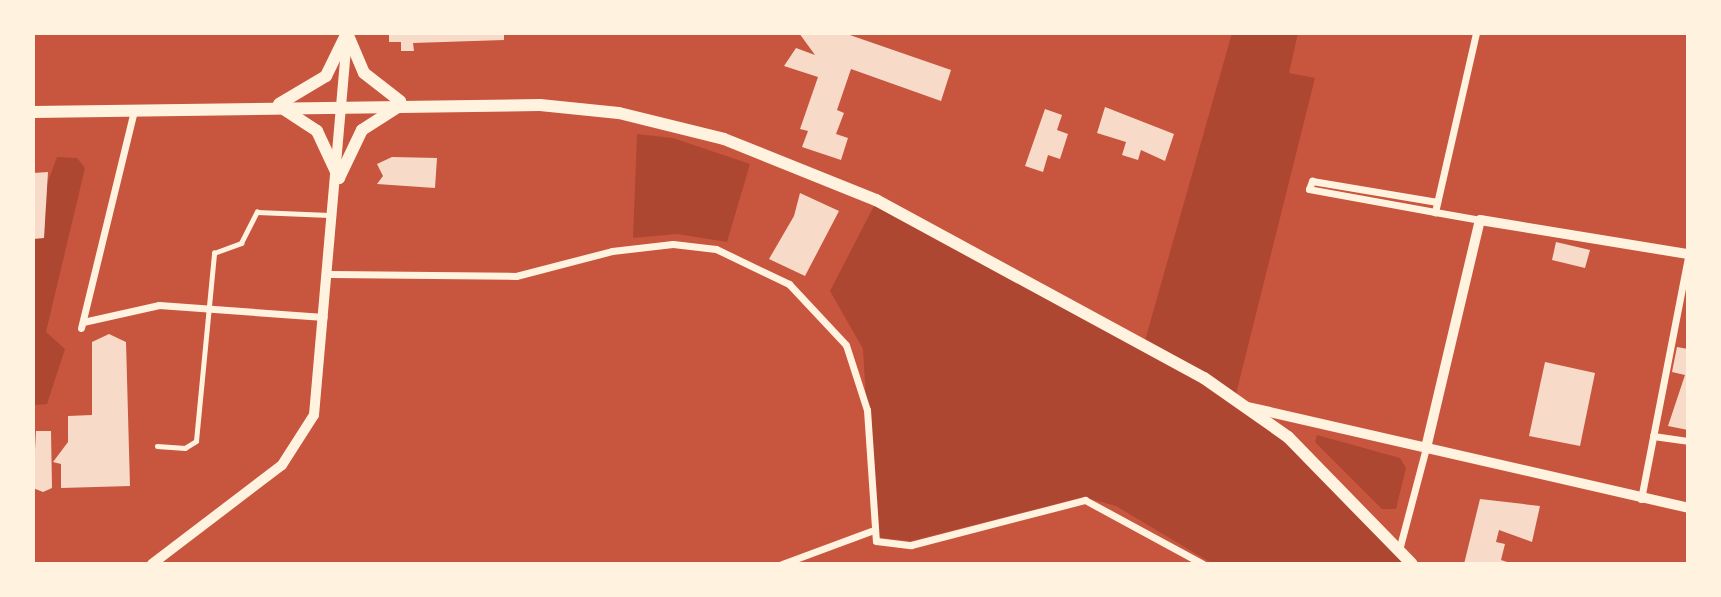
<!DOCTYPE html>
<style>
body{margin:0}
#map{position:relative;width:1721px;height:597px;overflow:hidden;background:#c8553d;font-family:"Fira Sans Condensed",sans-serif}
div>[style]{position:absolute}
.green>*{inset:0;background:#ae4732}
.building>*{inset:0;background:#f7dbc8}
.service>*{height:4.5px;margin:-2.25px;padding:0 2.25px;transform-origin:2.25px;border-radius:2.25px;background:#fff3e0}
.minor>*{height:7px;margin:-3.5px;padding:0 3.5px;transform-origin:3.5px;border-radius:3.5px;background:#fff3e0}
.tertiary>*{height:10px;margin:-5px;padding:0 5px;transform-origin:5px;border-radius:5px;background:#fff3e0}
.secondary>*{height:10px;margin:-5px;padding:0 5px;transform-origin:5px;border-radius:5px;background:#fff3e0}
.primary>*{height:12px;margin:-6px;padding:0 6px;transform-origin:6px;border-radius:6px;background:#fff3e0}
span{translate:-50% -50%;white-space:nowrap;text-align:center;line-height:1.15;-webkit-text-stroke:5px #fff3e0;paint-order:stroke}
.frame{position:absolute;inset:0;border:35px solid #fff3e0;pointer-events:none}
</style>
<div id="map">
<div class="green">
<div style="clip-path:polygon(1232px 33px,1298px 33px,1289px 73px,1315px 78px,1235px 398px,1287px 437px,1412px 564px,1213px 564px,1116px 506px,1083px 497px,911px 541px,874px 537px,863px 349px,830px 291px,877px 200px,1144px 344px)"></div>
<div style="clip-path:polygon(637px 134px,673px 138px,750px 164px,727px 242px,677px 234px,633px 238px)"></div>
<div style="clip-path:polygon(57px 157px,77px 158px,85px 168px,46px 332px,65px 349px,47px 404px,33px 405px,33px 239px,44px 238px,43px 195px)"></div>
<div style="clip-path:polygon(1317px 435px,1400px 458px,1406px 468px,1396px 509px,1382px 509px,1315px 442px)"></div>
</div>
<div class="building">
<div style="clip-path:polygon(389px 33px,504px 33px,504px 40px,413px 43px,414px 51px,401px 51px,401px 42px,389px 42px)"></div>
<div style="clip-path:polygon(799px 33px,844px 33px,951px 70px,941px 101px,851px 69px,837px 110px,844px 113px,836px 134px,848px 138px,841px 160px,802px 147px,808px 131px,800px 129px,818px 77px,784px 66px,796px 48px,815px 55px)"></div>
<div style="clip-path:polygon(1105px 107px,1174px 134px,1165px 161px,1141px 150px,1138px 160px,1122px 155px,1126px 142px,1097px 133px)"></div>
<div style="clip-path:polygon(1045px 109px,1062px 115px,1057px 130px,1068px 134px,1060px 159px,1048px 155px,1043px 172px,1025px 166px)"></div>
<div style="clip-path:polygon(392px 157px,437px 158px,435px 188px,377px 184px,383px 176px,377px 164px)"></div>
<div style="clip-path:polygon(48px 172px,44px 238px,33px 239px,33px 173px)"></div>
<div style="clip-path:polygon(800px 193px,839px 211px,805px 276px,769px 259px,794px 216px)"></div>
<div style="clip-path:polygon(1556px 242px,1590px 250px,1585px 268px,1552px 260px)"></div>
<div style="clip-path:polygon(109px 334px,126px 342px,130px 486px,61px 488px,61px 464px,53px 462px,68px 442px,68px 416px,92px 415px,92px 342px)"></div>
<div style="clip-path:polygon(1677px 347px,1688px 349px,1688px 430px,1668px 426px,1685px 375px,1672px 372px)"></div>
<div style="clip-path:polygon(1545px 362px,1595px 373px,1580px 446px,1529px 436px)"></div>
<div style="clip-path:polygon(36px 431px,51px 431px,52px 488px,43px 492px,33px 488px)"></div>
<div style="clip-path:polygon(1480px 499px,1540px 506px,1532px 542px,1499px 530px,1496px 542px,1505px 544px,1501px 560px,1513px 564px,1464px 564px)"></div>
</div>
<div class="service">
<div style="left:157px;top:446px;width:28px;rotate:4deg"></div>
<div style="left:185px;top:448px;width:13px;rotate:-32deg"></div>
<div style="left:196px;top:441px;width:189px;rotate:-84.5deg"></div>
<div style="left:214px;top:253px;width:29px;rotate:-20deg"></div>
<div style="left:241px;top:243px;width:35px;rotate:-63deg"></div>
<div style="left:257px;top:212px;width:72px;rotate:2.4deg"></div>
</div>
<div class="minor">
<div style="left:1476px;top:33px;width:184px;rotate:102.9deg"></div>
<div style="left:1435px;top:212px;width:46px;rotate:10.1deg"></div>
<div style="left:1435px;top:212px;width:128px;rotate:-169.7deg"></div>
<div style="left:1309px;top:189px;width:9px;rotate:-69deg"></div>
<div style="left:1312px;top:181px;width:127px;rotate:9.5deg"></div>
<div style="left:331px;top:274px;width:185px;rotate:0.6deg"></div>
<div style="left:516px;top:276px;width:99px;rotate:-14.6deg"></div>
<div style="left:612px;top:251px;width:61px;rotate:-6.5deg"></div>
<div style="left:673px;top:244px;width:43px;rotate:6.6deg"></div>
<div style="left:716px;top:249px;width:81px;rotate:25.6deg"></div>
<div style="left:789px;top:284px;width:83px;rotate:46.9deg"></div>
<div style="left:846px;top:345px;width:68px;rotate:72.1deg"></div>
<div style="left:867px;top:410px;width:131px;rotate:86.1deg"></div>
<div style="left:876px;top:541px;width:35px;rotate:7deg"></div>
<div style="left:911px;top:545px;width:180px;rotate:-14.5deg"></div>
<div style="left:1085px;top:500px;width:134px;rotate:28.5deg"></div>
<div style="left:83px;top:322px;width:78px;rotate:-12.6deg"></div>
<div style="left:159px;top:305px;width:165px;rotate:4.2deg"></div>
<div style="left:81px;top:328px;width:224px;rotate:-76.3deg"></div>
<div style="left:1653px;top:436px;width:35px;rotate:8deg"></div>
<div style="left:1641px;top:499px;width:247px;rotate:-79deg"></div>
<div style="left:1399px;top:550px;width:106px;rotate:-75.2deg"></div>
<div style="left:782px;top:564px;width:95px;rotate:-20.3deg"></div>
</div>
<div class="tertiary">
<div style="left:1426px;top:448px;width:234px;rotate:-76.7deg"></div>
<div style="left:1480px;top:220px;width:211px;rotate:9.3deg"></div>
<div style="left:152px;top:564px;width:163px;rotate:-37.3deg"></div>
<div style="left:282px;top:465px;width:59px;rotate:-57.4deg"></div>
<div style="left:314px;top:415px;width:378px;rotate:-85deg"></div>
</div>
<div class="secondary">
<div style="left:1248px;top:407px;width:451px;rotate:12.9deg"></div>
</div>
<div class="primary">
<div style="left:347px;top:33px;width:43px;rotate:67deg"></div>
<div style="left:364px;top:73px;width:46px;rotate:37.9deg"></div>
<div style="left:279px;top:104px;width:55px;rotate:-30.8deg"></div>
<div style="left:326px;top:76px;width:48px;rotate:-64deg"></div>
<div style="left:282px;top:108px;width:42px;rotate:33.3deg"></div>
<div style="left:317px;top:131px;width:52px;rotate:64.9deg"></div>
<div style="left:33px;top:112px;width:507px;rotate:-0.79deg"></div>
<div style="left:540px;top:105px;width:79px;rotate:5.8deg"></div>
<div style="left:619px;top:113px;width:108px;rotate:13.9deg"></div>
<div style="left:724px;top:139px;width:164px;rotate:21.9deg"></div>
<div style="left:876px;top:200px;width:373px;rotate:28.5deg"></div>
<div style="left:1204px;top:378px;width:103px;rotate:35.1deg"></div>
<div style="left:1288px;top:437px;width:177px;rotate:45.7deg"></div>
<div style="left:339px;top:178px;width:53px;rotate:-64.4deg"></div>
<div style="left:362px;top:130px;width:46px;rotate:-32.7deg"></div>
</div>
<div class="frame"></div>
</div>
